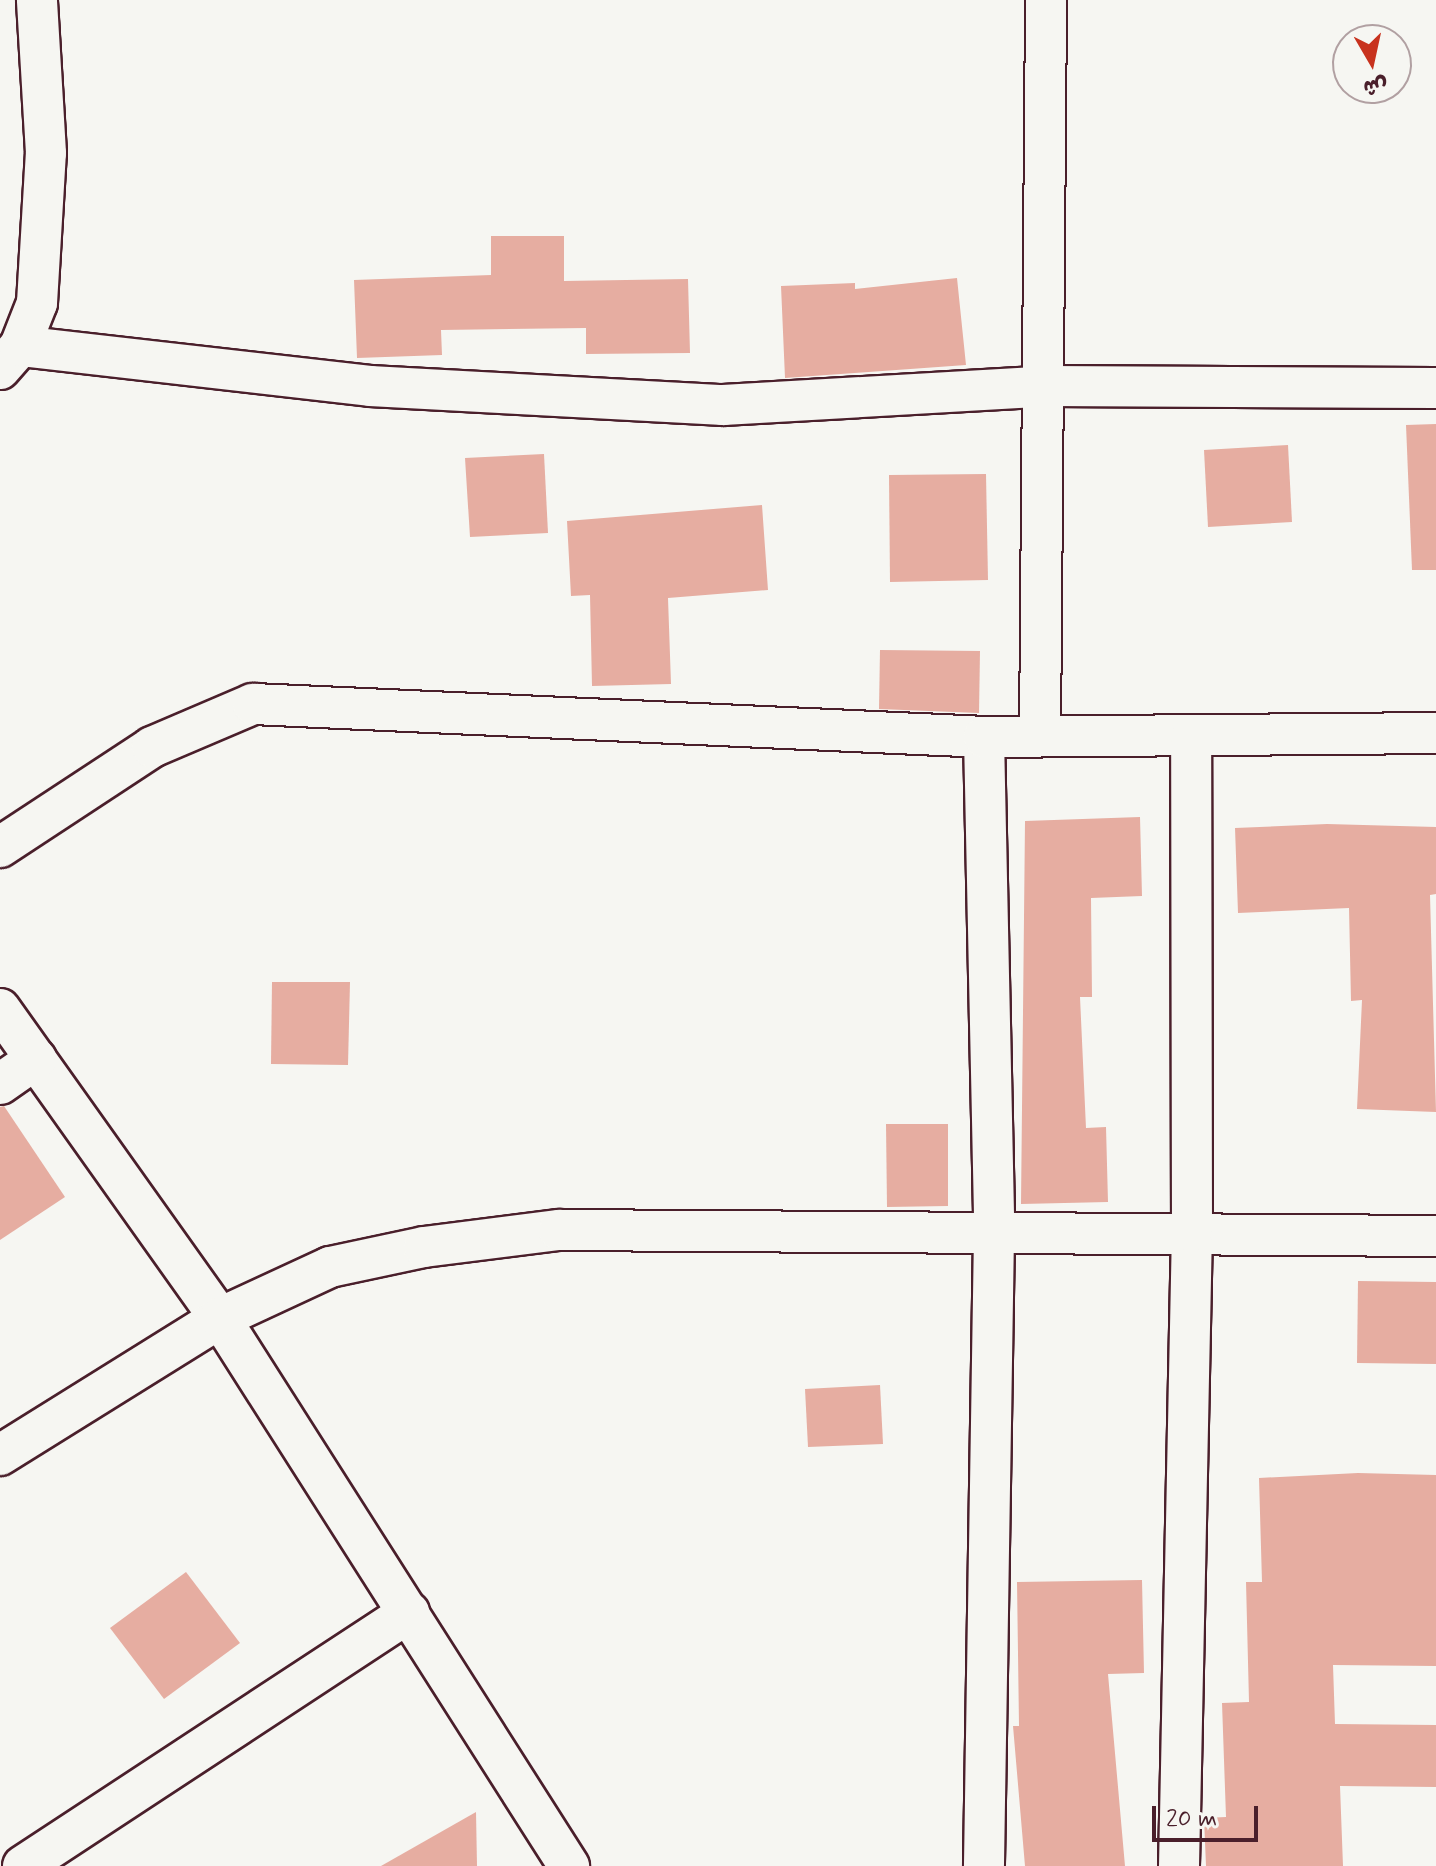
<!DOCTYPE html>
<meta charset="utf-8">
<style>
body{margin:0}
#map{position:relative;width:1436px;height:1866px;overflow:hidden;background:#f6f6f2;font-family:Mynerve,"Playpen Sans Arabic",sans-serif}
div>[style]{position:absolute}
.building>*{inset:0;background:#e6ada1}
.roads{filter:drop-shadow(2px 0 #4a1f2b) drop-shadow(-2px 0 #4a1f2b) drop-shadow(0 2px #4a1f2b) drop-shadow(0 -2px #4a1f2b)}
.minor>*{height:40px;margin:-20px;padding:0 20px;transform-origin:20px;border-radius:20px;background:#f6f6f2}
span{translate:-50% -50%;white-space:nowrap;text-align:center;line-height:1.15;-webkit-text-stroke:7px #f6f6f2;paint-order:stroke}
.north{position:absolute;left:1332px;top:24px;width:80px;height:80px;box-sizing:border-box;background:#f6f6f2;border:2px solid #b1a0a2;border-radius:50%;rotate:171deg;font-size:22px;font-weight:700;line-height:32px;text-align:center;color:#4a1f2b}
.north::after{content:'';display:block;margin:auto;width:28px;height:36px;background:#c8321e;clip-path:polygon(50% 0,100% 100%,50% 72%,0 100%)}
.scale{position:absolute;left:1152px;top:1806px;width:106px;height:36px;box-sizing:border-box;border:4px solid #4a1f2b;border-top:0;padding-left:10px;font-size:24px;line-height:28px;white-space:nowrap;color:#4a1f2b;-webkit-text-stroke:6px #f6f6f2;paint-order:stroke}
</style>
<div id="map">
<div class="building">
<div style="clip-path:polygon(491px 236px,564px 236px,564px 281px,688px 279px,690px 353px,586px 354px,586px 328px,441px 330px,442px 355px,357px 358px,354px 280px,491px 275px)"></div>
<div style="clip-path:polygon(957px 278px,966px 365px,785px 378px,781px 286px,855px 283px,855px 289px)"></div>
<div style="clip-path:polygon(1436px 424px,1436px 570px,1412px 570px,1406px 425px)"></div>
<div style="clip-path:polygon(1288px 445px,1292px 522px,1208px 527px,1204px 450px)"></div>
<div style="clip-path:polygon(544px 454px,548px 533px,470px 537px,465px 458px)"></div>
<div style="clip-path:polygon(986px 474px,988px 580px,890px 582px,889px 475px)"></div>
<div style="clip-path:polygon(762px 505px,768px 590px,668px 598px,671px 684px,592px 686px,590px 595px,571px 596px,567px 521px)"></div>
<div style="clip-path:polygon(880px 650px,980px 651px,979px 713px,879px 709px)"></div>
<div style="clip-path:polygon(1140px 817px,1142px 896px,1091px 898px,1092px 997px,1080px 997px,1086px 1128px,1106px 1127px,1108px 1202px,1021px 1204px,1025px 821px)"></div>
<div style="clip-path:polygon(1327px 824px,1436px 827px,1436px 894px,1430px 895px,1436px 1112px,1357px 1109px,1362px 1000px,1351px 1001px,1349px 908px,1238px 913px,1235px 828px)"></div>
<div style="clip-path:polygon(272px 982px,350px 982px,348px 1065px,271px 1064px)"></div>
<div style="clip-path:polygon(4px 1106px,65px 1197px,0 1240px,0 1107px)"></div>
<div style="clip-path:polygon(886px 1124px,948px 1124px,948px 1206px,887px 1207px)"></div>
<div style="clip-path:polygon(1358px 1281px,1436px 1282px,1436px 1364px,1357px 1363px)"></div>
<div style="clip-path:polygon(880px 1385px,883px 1444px,808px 1447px,805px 1389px)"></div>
<div style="clip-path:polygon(1358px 1473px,1436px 1475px,1436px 1666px,1333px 1665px,1335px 1724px,1436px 1725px,1436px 1787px,1340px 1786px,1343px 1866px,1206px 1866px,1204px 1818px,1226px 1817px,1222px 1703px,1249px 1702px,1246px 1582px,1262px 1582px,1259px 1478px)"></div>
<div style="clip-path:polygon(186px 1572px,240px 1643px,164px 1699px,110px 1628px)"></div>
<div style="clip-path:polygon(1142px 1580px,1144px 1673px,1108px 1674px,1125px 1866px,1025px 1866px,1013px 1726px,1019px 1726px,1017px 1582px)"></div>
<div style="clip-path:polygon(476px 1812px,477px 1866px,381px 1866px)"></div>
</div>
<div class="roads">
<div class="minor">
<div style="left:20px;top:346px;width:352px;rotate:6.5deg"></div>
<div style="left:370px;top:386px;width:354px;rotate:3.1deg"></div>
<div style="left:723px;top:405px;width:326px;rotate:-3.3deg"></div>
<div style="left:1048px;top:386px;width:388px;rotate:0.3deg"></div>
<div style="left:0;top:369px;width:30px;rotate:-49deg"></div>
<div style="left:20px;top:346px;width:46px;rotate:-68.4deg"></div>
<div style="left:37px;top:303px;width:150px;rotate:-86.6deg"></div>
<div style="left:46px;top:153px;width:153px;rotate:-93.4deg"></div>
<div style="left:1040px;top:736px;width:736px;rotate:-89.53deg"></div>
<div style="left:984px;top:737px;width:497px;rotate:88.8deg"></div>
<div style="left:994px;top:1234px;width:632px;rotate:90.91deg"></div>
<div style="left:0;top:847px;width:182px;rotate:-33.3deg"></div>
<div style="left:152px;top:747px;width:110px;rotate:-23.1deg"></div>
<div style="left:253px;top:704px;width:732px;rotate:2.58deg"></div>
<div style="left:984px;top:737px;width:452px;rotate:-0.5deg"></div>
<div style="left:0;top:1009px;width:379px;rotate:54.6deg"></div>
<div style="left:220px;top:1318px;width:650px;rotate:57.51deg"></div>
<div style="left:0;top:1084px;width:44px;rotate:-34.8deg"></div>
<div style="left:0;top:1455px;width:259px;rotate:-31.9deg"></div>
<div style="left:220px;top:1318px;width:121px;rotate:-24.9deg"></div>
<div style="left:330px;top:1267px;width:96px;rotate:-12deg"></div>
<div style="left:424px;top:1247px;width:136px;rotate:-7.2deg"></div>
<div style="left:559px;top:1230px;width:877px;rotate:0.39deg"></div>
<div style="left:23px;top:1866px;width:462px;rotate:-33.3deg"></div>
<div style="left:1179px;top:1866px;width:635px;rotate:-88.83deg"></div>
<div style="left:1192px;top:1231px;width:493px;rotate:-90.1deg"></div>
</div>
</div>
<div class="north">ش</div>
<div class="scale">20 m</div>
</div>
